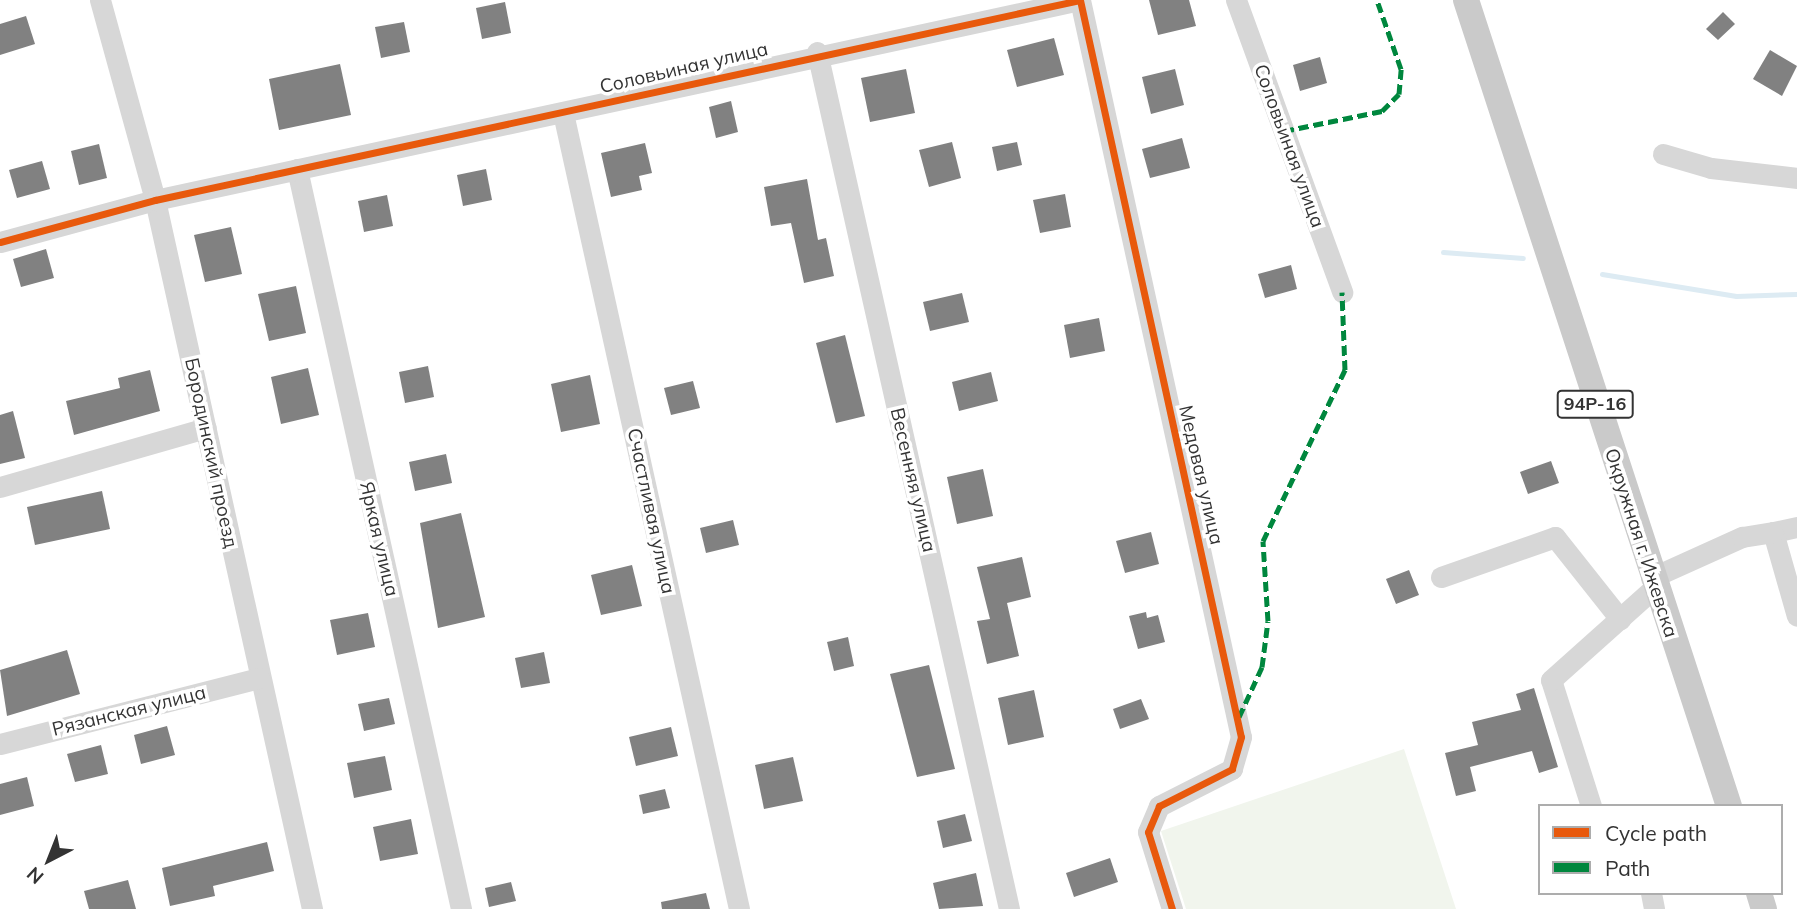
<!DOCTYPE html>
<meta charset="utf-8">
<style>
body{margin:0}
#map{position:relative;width:1797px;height:909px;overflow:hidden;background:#fff;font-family:Mulish,sans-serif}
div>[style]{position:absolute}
.green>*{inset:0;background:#f1f5ed}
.stream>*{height:5px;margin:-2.5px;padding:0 2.5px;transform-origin:2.5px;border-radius:2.5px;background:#ddebf3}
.building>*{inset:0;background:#818181}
.minor>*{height:21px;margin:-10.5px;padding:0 10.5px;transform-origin:10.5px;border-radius:10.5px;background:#d7d7d7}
.major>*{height:26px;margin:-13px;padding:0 13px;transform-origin:13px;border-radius:13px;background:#cacaca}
.quiet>*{height:5px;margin-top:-2.5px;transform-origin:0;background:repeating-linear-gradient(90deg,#00873e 0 10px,transparent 0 15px)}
.cycleway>*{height:7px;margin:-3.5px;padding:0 3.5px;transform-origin:3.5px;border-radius:3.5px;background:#e8590c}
span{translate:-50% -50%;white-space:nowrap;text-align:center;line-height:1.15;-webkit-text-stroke:7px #fff;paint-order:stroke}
.shield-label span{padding:2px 5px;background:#fff;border:2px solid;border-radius:5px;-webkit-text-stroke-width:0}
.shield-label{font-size:18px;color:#333;font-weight:700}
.street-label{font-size:19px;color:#333}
.legend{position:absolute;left:1538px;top:804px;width:245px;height:91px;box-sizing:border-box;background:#fff;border:2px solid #adadad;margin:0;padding:9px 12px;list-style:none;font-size:21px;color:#333}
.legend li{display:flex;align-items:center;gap:14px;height:35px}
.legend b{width:35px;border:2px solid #adadad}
.north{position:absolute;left:14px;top:825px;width:70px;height:70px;-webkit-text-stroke:5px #fff;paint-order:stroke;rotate:222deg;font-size:19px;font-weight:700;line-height:28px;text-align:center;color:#333}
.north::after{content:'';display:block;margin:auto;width:24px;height:32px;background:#333;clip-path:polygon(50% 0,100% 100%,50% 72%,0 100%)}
</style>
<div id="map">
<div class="green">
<div style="clip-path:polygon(1404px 749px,1456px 909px,1186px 909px,1161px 831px)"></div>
</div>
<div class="stream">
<div style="left:1443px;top:252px;width:80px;rotate:4.3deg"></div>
<div style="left:1602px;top:274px;width:136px;rotate:9.3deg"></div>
<div style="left:1736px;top:296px;width:61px;rotate:-1.9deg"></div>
</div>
<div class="building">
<div style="clip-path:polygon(1149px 0,1189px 0,1196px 26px,1158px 35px)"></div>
<div style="clip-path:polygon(505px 2px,511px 33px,482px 39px,476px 8px)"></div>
<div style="clip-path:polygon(1723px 12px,1735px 24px,1718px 40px,1706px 29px)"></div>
<div style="clip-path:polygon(26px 16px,35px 44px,0 55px,0 24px)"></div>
<div style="clip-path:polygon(404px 22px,410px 52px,381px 58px,375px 27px)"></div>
<div style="clip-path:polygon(1054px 38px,1064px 75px,1017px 87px,1007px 50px)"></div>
<div style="clip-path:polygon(1770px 50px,1797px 66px,1782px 96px,1753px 79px)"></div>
<div style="clip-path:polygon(1320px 57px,1327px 83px,1300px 91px,1293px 65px)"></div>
<div style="clip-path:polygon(340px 64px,351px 115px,279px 130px,269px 79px)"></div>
<div style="clip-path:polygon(906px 69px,915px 113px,870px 122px,861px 78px)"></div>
<div style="clip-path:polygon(1175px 69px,1184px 105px,1151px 114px,1142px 77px)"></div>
<div style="clip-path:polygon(731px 101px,738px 132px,716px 138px,709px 107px)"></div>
<div style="clip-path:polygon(1182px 138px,1190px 168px,1150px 178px,1142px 149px)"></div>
<div style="clip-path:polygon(952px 142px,961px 178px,929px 187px,919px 150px)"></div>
<div style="clip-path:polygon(1017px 142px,1022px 165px,997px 171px,992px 147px)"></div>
<div style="clip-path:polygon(645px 143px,652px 173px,639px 176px,642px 190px,611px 197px,601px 153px)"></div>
<div style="clip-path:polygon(99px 144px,107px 178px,79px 185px,71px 151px)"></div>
<div style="clip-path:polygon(42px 161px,50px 189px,17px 198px,9px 170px)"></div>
<div style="clip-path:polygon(486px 169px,492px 200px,463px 206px,457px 175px)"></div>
<div style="clip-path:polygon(807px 179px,818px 240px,826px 238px,834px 276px,804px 283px,791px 223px,771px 226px,764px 187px)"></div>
<div style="clip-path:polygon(1065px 194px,1071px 227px,1040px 233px,1033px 200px)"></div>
<div style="clip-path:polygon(387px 195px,393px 226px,364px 232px,358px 201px)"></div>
<div style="clip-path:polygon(231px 227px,242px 274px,205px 282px,194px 235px)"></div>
<div style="clip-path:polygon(46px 249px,54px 278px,21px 287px,13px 259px)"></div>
<div style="clip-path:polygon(1291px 265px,1297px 289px,1265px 298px,1258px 274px)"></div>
<div style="clip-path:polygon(296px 286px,306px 333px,269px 341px,258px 294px)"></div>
<div style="clip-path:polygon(962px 293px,969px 322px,930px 331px,923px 302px)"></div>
<div style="clip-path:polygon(1099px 318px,1105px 351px,1070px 358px,1064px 325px)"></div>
<div style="clip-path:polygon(845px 335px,865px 416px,836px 423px,816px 343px)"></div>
<div style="clip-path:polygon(428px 366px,434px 397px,405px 403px,399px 372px)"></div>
<div style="clip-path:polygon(308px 368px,319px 415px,281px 424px,271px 377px)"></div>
<div style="clip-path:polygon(150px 370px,160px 411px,74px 435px,66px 401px,120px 388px,118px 378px)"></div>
<div style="clip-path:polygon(991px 372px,998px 401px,959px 411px,952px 382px)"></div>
<div style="clip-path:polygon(590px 375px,600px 424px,561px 432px,551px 384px)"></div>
<div style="clip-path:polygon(693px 381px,700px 408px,671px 415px,664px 388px)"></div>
<div style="clip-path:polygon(13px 411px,25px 458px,0 464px,0 415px)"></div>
<div style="clip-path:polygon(446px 454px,452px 483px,415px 491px,409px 462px)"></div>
<div style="clip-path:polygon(1551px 461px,1559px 483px,1528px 494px,1520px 472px)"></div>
<div style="clip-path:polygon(983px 469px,993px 516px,957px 524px,947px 477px)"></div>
<div style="clip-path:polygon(102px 491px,110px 529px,35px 545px,27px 507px)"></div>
<div style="clip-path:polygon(461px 513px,485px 617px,438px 628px,420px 523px)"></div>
<div style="clip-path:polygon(733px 520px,739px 545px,706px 553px,700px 528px)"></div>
<div style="clip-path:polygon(1151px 532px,1159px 564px,1125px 573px,1116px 541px)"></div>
<div style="clip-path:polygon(1022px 557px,1031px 597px,1007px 603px,1019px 656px,987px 664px,977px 621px,990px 619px,977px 567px)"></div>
<div style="clip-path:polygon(632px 565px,642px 606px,601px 615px,591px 575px)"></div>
<div style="clip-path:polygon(1409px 570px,1419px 595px,1396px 604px,1386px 579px)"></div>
<div style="clip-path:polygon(1146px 612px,1147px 618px,1158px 615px,1165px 642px,1138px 649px,1129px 616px)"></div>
<div style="clip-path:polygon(368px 613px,375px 647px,337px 655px,330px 620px)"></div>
<div style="clip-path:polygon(848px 637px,854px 666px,834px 671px,827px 642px)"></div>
<div style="clip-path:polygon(67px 650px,80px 694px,7px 716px,0 670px)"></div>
<div style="clip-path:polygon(544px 652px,550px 683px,521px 688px,515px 658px)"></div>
<div style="clip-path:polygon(929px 665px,955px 769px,917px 777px,890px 674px)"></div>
<div style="clip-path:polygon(1534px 688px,1558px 767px,1539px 773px,1532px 751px,1470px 767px,1476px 791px,1456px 796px,1445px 753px,1478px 745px,1472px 722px,1521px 710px,1516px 694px)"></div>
<div style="clip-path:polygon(1034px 690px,1044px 737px,1008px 745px,998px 698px)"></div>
<div style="clip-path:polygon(389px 698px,395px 724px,364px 731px,358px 704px)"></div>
<div style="clip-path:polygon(1141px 699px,1149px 719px,1120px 729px,1113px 709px)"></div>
<div style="clip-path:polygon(167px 726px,175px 755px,141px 764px,134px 735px)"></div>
<div style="clip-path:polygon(671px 727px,678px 756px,636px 766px,629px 737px)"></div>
<div style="clip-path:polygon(101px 745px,108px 774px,75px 782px,67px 754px)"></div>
<div style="clip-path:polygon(385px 756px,392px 790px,354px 798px,347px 763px)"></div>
<div style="clip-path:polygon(793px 757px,803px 801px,764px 809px,755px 765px)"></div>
<div style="clip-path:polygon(27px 777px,34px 806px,0 815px,0 784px)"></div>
<div style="clip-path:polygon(665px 789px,670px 808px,643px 814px,639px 795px)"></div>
<div style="clip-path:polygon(965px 814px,972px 841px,943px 848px,937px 821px)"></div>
<div style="clip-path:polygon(411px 819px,418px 854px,380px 861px,373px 827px)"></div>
<div style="clip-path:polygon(267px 842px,274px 871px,213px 886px,215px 896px,170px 906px,162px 868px)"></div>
<div style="clip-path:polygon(1110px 858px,1118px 882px,1074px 897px,1066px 873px)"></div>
<div style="clip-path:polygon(976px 873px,983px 906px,939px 909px,933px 883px)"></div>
<div style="clip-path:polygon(128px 880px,136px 909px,89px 909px,84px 891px)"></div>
<div style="clip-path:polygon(511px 882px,516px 901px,489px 907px,485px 888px)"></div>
<div style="clip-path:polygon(706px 893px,710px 909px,662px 909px,661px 902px)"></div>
</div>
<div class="minor">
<div style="left:100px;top:0;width:207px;rotate:74.6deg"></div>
<div style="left:155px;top:200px;width:726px;rotate:77.51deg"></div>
<div style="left:1236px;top:0;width:311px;rotate:70deg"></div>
<div style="left:817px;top:52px;width:878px;rotate:77.37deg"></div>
<div style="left:563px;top:113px;width:815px;rotate:77.53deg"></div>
<div style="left:1663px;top:154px;width:50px;rotate:16.3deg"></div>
<div style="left:1711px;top:168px;width:87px;rotate:6.6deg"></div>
<div style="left:297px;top:169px;width:758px;rotate:77.5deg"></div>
<div style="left:0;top:242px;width:161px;rotate:-15.2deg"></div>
<div style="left:155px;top:200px;width:946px;rotate:-12.2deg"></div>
<div style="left:1080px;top:0;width:754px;rotate:77.68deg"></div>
<div style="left:1241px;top:737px;width:33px;rotate:106deg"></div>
<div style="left:1232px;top:769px;width:82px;rotate:153.1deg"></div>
<div style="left:1159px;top:806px;width:28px;rotate:113deg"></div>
<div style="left:1148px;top:832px;width:81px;rotate:72.7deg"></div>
<div style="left:0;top:487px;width:214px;rotate:-16deg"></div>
<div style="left:1797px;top:527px;width:25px;rotate:168deg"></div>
<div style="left:1773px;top:532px;width:87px;rotate:74.1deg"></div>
<div style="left:1441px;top:577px;width:121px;rotate:-19.3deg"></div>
<div style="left:1555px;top:537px;width:105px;rotate:51.6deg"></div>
<div style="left:1651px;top:578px;width:100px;rotate:-24.3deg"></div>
<div style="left:1742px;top:537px;width:31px;rotate:-9deg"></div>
<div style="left:0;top:744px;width:267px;rotate:-14.3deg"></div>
<div style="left:1591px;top:806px;width:132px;rotate:-107.6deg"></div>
<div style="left:1551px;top:680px;width:138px;rotate:-41.8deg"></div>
<div style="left:1651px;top:893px;width:16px;rotate:79deg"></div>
</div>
<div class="major">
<div style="left:1466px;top:0;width:848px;rotate:71.93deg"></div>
<div style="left:1759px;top:893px;width:17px;rotate:73deg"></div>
</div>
<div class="quiet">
<div style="left:1284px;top:131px;width:100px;rotate:-11.5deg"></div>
<div style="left:1382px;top:111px;width:24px;rotate:-45deg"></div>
<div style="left:1399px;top:94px;width:25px;rotate:-85deg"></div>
<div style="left:1401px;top:69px;width:73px;rotate:-109.2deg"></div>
<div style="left:1239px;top:717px;width:55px;rotate:-65.3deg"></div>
<div style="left:1262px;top:667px;width:46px;rotate:-82.6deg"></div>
<div style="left:1268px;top:621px;width:80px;rotate:-93.6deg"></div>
<div style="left:1263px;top:541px;width:190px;rotate:-64.4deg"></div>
<div style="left:1345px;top:370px;width:78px;rotate:-92.2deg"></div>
</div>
<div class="cycleway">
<div style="left:0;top:242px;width:161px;rotate:-15.2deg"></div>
<div style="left:155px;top:200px;width:946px;rotate:-12.2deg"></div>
<div style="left:1080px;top:0;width:754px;rotate:77.68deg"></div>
<div style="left:1241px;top:737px;width:33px;rotate:106deg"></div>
<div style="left:1232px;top:769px;width:82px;rotate:153.1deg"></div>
<div style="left:1159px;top:806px;width:28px;rotate:113deg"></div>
<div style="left:1148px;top:832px;width:81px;rotate:72.7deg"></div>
</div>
<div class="shield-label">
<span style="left:1595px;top:404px">94Р-16</span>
</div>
<div class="street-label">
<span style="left:684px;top:68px;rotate:-13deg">Соловьиная улица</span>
<span style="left:1289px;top:146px;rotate:70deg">Соловьиная улица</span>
<span style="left:211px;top:453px;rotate:78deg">Бородинский проезд</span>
<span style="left:1201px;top:475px;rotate:77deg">Медовая улица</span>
<span style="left:913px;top:480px;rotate:77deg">Весенняя улица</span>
<span style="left:651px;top:511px;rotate:78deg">Счастливая улица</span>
<span style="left:379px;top:539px;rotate:77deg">Яркая улица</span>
<span style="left:1641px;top:543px;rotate:72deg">Окружная г. Ижевска</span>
<span style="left:129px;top:711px;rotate:-14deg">Рязанская улица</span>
</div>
<ul class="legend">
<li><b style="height:9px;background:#e8590c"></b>Cycle path</li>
<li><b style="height:9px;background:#00873e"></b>Path</li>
</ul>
<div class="north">N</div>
</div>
